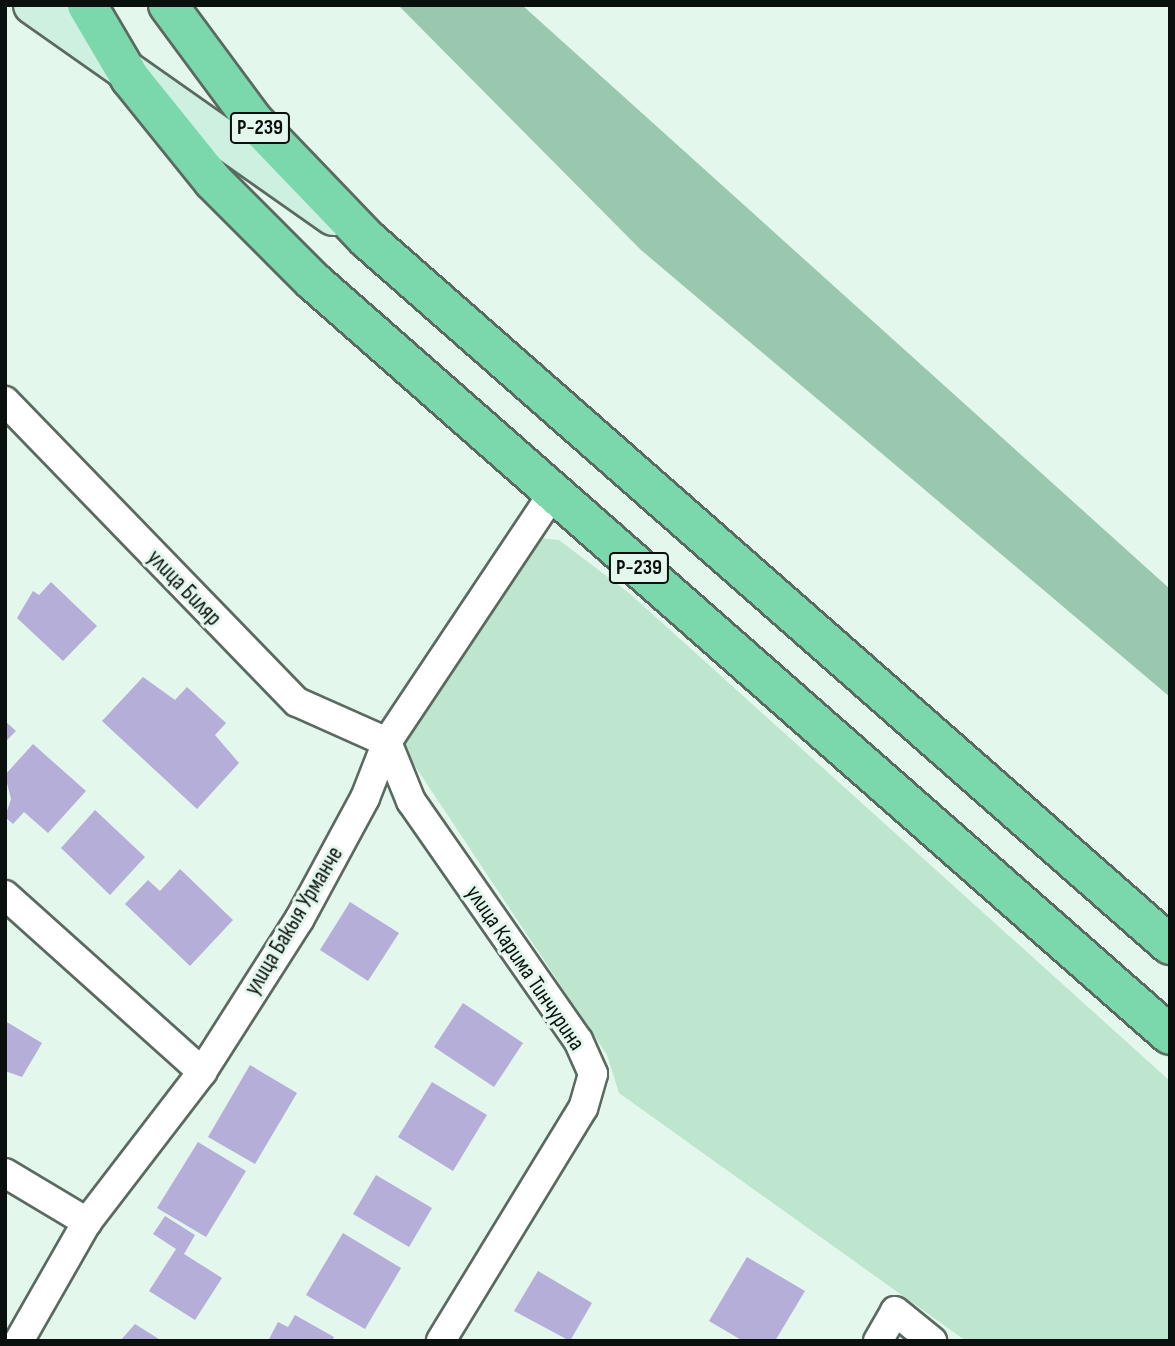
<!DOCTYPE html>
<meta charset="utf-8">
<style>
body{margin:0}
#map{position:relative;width:1175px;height:1346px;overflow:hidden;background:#e4f7ec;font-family:"Sofia Sans Condensed",sans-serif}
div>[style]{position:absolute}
.green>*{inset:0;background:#bee6cf}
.forest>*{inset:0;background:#9ac8ae}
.building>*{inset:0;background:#b4aed9}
.roads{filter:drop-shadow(2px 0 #5b6a61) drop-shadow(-2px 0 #5b6a61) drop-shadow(0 2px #5b6a61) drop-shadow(0 -2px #5b6a61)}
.minor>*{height:28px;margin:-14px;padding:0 14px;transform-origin:14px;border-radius:14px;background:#fff}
.secondary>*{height:38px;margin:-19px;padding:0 19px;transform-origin:19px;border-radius:19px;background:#cdf0e0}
.trunk>*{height:38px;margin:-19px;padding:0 19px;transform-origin:19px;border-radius:19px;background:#7ad8ac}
span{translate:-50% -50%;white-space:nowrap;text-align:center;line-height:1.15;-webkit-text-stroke:6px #e4f7ec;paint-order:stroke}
.shield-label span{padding:2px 5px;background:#e4f7ec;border:2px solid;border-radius:5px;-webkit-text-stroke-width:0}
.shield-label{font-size:21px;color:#0a100d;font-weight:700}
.street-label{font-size:23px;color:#0a100d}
.frame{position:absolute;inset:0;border:7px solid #0a100d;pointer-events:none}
</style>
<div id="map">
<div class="green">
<div style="clip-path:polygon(539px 538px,559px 540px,629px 593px,1170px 1081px,1170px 1341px,966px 1341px,619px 1093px,607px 1055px,403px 748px)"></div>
</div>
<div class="forest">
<div style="clip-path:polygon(398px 5px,522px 5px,1170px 589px,1170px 697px,641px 250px)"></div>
</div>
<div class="building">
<div style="clip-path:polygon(51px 582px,97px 626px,63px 661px,17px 618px,33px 591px,39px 595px)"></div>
<div style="clip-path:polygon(143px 677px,175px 700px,187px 687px,226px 723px,215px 735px,239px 763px,197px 809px,102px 721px)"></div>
<div style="clip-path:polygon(5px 721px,16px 731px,5px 742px)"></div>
<div style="clip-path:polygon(33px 744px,86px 791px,48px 833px,24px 812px,13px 824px,5px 817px,11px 799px,5px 775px)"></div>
<div style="clip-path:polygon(95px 810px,145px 857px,110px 895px,61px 848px)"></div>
<div style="clip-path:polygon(180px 869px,233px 920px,190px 966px,125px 904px,148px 880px,160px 891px)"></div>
<div style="clip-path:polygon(350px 902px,399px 933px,368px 981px,320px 950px)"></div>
<div style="clip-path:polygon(463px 1003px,523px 1043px,494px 1087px,434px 1047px)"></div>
<div style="clip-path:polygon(5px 1021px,42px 1043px,22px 1077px,5px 1071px)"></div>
<div style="clip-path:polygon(250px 1065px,297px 1093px,255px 1164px,208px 1137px)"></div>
<div style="clip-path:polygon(432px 1082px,487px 1115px,453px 1171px,398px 1137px)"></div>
<div style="clip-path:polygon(198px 1142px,246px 1171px,206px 1237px,157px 1208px)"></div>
<div style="clip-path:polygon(376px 1175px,432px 1208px,409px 1247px,353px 1214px)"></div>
<div style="clip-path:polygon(165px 1216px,195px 1235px,184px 1254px,222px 1278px,195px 1320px,149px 1291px,176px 1249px,153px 1234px)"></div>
<div style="clip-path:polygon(343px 1233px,401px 1268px,365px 1329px,306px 1295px)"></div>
<div style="clip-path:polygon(747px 1257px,805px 1291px,775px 1341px,743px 1341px,709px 1321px)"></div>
<div style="clip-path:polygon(538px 1271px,592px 1303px,570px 1341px,514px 1311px)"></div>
<div style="clip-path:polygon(295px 1315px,334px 1337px,332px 1341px,268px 1341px,278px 1322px,288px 1327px)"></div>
<div style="clip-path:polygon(135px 1324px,162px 1341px,120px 1341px)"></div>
</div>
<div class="roads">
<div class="minor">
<div style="left:5px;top:401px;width:419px;rotate:45.9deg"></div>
<div style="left:297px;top:702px;width:98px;rotate:24deg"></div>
<div style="left:387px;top:742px;width:64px;rotate:67.9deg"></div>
<div style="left:411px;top:801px;width:292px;rotate:55.1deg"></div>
<div style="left:578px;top:1040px;width:37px;rotate:66deg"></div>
<div style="left:593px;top:1074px;width:35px;rotate:106deg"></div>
<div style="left:583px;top:1108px;width:273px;rotate:121.4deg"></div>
<div style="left:5px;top:895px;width:265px;rotate:41.9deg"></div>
<div style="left:5px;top:1173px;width:96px;rotate:30.9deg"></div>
<div style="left:19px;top:1341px;width:137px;rotate:-60.3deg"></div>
<div style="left:87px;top:1222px;width:189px;rotate:-52.5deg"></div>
<div style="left:202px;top:1072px;width:180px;rotate:-57.5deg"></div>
<div style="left:299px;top:920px;width:139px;rotate:-61.6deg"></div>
<div style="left:365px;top:798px;width:60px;rotate:-68.6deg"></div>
<div style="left:387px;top:742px;width:301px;rotate:-56.3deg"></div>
<div style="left:878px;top:1341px;width:34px;rotate:-60deg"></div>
<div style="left:895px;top:1311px;width:48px;rotate:39deg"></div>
</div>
<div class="secondary">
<div style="left:33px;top:5px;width:367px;rotate:35.1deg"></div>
</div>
<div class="trunk">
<div style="left:87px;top:5px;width:85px;rotate:59.5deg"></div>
<div style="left:130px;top:78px;width:132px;rotate:51.1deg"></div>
<div style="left:213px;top:181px;width:141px;rotate:45deg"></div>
<div style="left:313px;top:281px;width:1141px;rotate:41.34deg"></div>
<div style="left:168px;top:5px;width:143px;rotate:53.5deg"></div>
<div style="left:253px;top:120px;width:165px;rotate:46.2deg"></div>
<div style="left:367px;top:239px;width:1069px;rotate:41.32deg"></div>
</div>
</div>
<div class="shield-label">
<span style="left:260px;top:128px">Р-239</span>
<span style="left:639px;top:568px">Р-239</span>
</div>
<div class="street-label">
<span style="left:184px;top:588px;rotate:46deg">улица Биляр</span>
<span style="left:294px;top:921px;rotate:-59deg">улица Бакыя Урманче</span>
<span style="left:525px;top:968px;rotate:56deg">улица Карима Тинчурина</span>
</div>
<div class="frame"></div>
</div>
